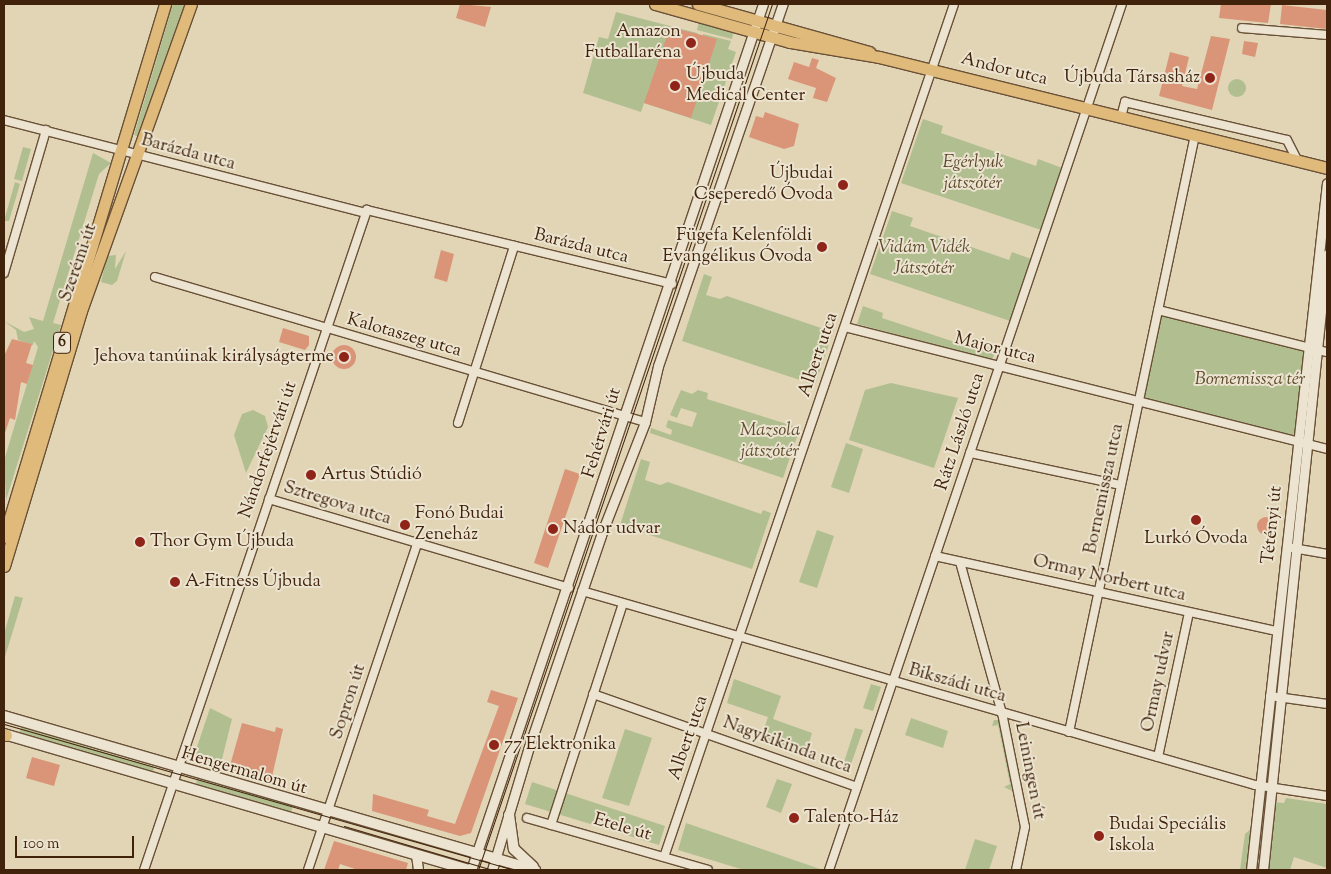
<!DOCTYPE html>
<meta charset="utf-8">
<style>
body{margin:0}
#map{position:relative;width:1331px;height:874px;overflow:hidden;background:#e1d5b6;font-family:"Sorts Mill Goudy",serif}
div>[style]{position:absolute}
.green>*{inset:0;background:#b1be90}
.round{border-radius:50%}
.building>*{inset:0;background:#da9578}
.roads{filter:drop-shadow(1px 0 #695036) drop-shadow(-1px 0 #695036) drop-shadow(0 1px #695036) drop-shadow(0 -1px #695036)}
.minor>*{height:8px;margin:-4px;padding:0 4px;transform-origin:4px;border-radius:4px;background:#ece4d0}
.tertiary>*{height:9px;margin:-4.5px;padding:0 4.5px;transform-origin:4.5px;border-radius:4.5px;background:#ece4d0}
.secondary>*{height:10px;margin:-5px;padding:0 5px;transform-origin:5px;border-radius:5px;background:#ece4d0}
.primary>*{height:11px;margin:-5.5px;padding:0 5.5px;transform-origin:5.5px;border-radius:5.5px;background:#e0ba7b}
.tram>*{height:1px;margin:-0.5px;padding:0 0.5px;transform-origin:0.5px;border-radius:0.5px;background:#41230b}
.dots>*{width:14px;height:14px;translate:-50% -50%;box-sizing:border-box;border:2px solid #ece4d0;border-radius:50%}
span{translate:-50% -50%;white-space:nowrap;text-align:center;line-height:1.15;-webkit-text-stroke:4px #ece4d0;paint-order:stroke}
.shield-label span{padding:1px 4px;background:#ece4d0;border:1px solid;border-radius:4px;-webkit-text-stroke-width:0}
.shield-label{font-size:16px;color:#41230b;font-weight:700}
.poi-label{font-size:18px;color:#41230b}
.right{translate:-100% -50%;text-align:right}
.left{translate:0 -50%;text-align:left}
.street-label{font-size:18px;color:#41230b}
.park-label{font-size:18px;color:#5d4a2c;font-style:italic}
.frame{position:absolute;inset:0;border:5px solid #41230b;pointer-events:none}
.scale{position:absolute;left:15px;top:836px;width:119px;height:22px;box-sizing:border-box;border:2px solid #41230b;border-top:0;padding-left:6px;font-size:15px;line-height:18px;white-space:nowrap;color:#41230b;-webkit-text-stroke:4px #ece4d0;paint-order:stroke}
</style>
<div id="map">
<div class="green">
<div style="clip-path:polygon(173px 4px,185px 4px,140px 137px,134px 135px)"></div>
<div style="clip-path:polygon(616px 12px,697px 33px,702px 38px,703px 34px,731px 41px,728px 49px,736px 52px,711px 125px,644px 103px,641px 112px,583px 93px,599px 37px,608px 39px)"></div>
<div style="clip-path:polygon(699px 22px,734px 30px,732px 39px,697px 30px)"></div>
<div class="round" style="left:1228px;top:79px;width:18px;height:18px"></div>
<div style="clip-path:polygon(923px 119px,943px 126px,941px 133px,1036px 166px,1038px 159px,1065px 169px,1044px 231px,901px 183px)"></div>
<div style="clip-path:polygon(23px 147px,31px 149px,22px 181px,14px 179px)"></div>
<div style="clip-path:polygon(93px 153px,111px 163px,99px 174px,53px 323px,61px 325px,6px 500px,4px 461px,38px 347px,34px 341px,33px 345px,18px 340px,16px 330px,4px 321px,24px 332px,34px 329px,29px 317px,43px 321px)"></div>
<div style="clip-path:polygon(15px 182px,20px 184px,9px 221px,4px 221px)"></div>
<div style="clip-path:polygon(892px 211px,913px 218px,910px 226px,1009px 260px,1012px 252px,1034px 260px,1013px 322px,870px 274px)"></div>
<div style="clip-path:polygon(126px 251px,117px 281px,112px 285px,101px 282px,107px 256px,116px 255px,115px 269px)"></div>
<div style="clip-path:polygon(704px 274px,712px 277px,706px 295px,720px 299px,727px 296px,824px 329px,826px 323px,835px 326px,815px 385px,682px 341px)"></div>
<div style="clip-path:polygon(863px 306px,883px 313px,882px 318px,976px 349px,978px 344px,996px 350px,992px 360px,857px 324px)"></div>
<div style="clip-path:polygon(1158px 310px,1309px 347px,1298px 440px,1139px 400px)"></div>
<div style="clip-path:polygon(891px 383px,958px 398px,934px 468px,849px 440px,865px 390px)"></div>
<div style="clip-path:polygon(681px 390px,692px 394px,698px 390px,708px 393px,707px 399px,800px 428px,783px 478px,650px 433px,651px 428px,671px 435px,672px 430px,666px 427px,668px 420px,692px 427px,697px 413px,681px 408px,677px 418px,670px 415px)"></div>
<div style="clip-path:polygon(253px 410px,265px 416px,268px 427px,246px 473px,234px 435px,242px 414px)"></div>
<div style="clip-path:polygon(846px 443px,863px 449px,849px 493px,831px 487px)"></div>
<div style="clip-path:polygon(641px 459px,650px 462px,645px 480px,660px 485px,668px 482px,761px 514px,763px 510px,771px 513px,752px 569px,620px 525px)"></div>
<div style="clip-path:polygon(817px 530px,834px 536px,817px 588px,799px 582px)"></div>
<div style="clip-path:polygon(15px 596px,23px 598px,4px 660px,4px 634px)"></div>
<div style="clip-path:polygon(734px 679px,781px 696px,773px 719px,812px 733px,805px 757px,760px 741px,768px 717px,727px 703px)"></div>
<div style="clip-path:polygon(871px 684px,881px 687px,873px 711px,863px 708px)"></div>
<div style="clip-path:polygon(210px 708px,232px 719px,220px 767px,193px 759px)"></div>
<div style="clip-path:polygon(911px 718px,948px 731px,943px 748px,905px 735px)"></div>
<div style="clip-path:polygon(994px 720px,1000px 720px,1012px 791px,1004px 787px,1010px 784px,998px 725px,992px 726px)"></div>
<div style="clip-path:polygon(21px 727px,154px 767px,153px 773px,19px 734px)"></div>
<div style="clip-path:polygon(855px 728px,863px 730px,850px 767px,843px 765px)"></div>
<div style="clip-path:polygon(625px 729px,652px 738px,629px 806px,602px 798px)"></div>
<div style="clip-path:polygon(197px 779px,293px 806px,291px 812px,196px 784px)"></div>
<div style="clip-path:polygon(777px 779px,792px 784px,781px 813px,766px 807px)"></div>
<div style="clip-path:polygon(532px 782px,665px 826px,659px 845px,525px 804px)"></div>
<div style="clip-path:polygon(1286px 798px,1327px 804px,1327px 868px,1294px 857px,1290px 870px,1267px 870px,1272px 802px,1284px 803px)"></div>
<div style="clip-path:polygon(686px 823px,820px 869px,819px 870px,744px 870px,678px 850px)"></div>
<div style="clip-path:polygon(1252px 828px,1247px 870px,1240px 870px,1245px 834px)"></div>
<div style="clip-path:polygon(975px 839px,997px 846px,989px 870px,965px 870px)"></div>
</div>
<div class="building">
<div style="clip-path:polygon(460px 4px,491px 7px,485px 27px,456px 18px)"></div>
<div style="clip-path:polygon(1221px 4px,1271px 4px,1268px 23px,1219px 18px)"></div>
<div style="clip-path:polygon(1282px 5px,1327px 10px,1327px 29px,1280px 24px)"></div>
<div style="clip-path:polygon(670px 27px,717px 39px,691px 118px,644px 103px)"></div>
<div style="clip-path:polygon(1211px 36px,1230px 39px,1212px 110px,1159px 96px,1170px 52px,1189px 57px,1182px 86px,1197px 89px)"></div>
<div style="clip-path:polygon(1244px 41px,1258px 43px,1255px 57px,1242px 54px)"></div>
<div style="clip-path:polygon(812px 58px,819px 60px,816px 68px,836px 78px,827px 102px,813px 98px,816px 88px,788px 79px,794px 62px,809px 67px)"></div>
<div style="clip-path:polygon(765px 112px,799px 124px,794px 146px,784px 149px,749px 137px,756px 116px,763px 118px)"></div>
<div style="clip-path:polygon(441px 250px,454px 254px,447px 282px,434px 278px)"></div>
<div style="clip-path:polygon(283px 328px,309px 336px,309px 345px,305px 350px,279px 342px)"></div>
<div style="clip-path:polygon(12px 339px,32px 344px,26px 363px,33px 365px,27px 384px,21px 382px,15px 420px,10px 418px,5px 433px,4px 356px)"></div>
<div class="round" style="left:332px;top:345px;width:24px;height:24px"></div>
<div style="clip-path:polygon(565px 469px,580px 474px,548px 568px,534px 563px)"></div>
<div class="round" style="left:1257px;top:517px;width:18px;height:18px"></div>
<div style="clip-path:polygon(491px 690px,518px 698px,471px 833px,460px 836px,372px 811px,373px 794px,429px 810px,427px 816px,455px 824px,499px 706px,487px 702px)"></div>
<div style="clip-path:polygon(242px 723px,275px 732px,276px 727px,283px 729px,271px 781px,229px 769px)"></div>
<div style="clip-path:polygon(32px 757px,60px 765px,54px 786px,26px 778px)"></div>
<div style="clip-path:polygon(334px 841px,408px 863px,406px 870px,358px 870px,340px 864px,338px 870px,324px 870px)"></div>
</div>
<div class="roads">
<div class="minor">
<div style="left:1242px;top:28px;width:85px;rotate:4.7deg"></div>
<div style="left:1121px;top:117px;width:16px;rotate:-75deg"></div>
<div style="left:1125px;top:102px;width:166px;rotate:13.2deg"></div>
<div style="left:1287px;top:140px;width:22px;rotate:63deg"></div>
<div style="left:4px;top:120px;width:373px;rotate:14.4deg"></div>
<div style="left:4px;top:273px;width:149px;rotate:-73.6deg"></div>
<div style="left:155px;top:277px;width:511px;rotate:16.48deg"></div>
<div style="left:1158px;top:310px;width:174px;rotate:14deg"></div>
<div style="left:845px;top:327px;width:497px;rotate:14.2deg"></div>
<div style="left:458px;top:423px;width:186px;rotate:-72.4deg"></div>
<div style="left:970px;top:453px;width:154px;rotate:12deg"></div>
<div style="left:269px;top:499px;width:313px;rotate:16.5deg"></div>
<div style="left:1287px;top:547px;width:41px;rotate:9.9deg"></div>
<div style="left:935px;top:556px;width:350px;rotate:12.4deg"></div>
<div style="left:960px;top:562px;width:157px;rotate:74.5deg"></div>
<div style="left:1002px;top:713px;width:116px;rotate:78.6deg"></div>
<div style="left:1025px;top:827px;width:44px;rotate:101.8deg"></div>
<div style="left:582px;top:591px;width:700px;rotate:16.08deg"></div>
<div style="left:1255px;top:785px;width:73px;rotate:8.7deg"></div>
<div style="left:593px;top:694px;width:280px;rotate:19.4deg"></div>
<div style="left:1270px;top:696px;width:58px;rotate:8deg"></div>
<div style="left:1069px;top:732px;width:610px;rotate:-78.08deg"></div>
<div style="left:1158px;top:757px;width:147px;rotate:-77.9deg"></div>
<div style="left:527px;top:818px;width:188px;rotate:16deg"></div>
<div style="left:551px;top:825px;width:232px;rotate:-72deg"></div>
<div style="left:664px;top:857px;width:901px;rotate:-71.22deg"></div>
<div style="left:144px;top:870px;width:697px;rotate:-71.33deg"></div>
<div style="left:367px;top:210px;width:314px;rotate:13.6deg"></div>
<div style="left:308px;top:870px;width:344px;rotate:-71.5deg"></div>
<div style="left:829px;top:870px;width:914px;rotate:-71.31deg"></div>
</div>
<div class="tertiary">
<div style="left:416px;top:855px;width:15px;rotate:82deg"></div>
<div style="left:471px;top:870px;width:914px;rotate:-71.37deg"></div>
<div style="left:492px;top:870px;width:128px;rotate:-73.3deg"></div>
<div style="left:529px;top:747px;width:224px;rotate:-71.2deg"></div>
<div style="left:601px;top:535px;width:121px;rotate:-68.7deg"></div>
<div style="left:645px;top:422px;width:57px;rotate:-76.9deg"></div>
<div style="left:658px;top:366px;width:383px;rotate:-71deg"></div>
<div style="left:1251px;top:870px;width:691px;rotate:-83.69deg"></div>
<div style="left:1263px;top:870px;width:619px;rotate:-84.07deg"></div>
</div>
<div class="secondary">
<div style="left:4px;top:716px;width:553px;rotate:16.17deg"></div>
<div style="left:4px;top:734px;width:484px;rotate:16.3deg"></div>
<div style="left:509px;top:815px;width:34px;rotate:82deg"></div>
<div style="left:514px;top:849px;width:26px;rotate:43deg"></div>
</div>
<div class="primary">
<div style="left:655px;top:4px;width:140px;rotate:15.7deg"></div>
<div style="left:790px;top:42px;width:90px;rotate:9.6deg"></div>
<div style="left:879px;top:57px;width:462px;rotate:13.9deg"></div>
<div style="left:698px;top:4px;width:178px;rotate:15.7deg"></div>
<div style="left:4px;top:537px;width:557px;rotate:-73.19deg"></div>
<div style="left:4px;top:566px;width:266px;rotate:-73.2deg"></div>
<div style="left:81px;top:311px;width:326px;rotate:-70.3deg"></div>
<div style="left:4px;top:735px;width:2px"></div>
</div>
</div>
<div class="tram">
<div style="left:4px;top:724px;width:531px;rotate:15.95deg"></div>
<div style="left:344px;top:826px;width:155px;rotate:16.5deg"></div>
<div style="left:478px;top:870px;width:915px;rotate:-71.25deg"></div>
</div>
<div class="dots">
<div style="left:691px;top:43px;background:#8f2418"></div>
<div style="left:1210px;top:78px;background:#8f2418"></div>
<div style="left:675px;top:86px;background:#8f2418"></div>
<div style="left:843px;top:185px;background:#8f2418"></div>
<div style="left:822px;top:247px;background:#8f2418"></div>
<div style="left:344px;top:357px;background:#8f2418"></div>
<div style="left:311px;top:475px;background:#8f2418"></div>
<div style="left:1196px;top:520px;background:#8f2418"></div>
<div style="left:405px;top:525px;background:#8f2418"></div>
<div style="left:553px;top:529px;background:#8f2418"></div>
<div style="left:140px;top:542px;background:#8f2418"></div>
<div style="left:175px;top:582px;background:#8f2418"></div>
<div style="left:494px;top:745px;background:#8f2418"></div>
<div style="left:794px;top:818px;background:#8f2418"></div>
<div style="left:1099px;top:836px;background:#8f2418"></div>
</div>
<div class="shield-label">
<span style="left:62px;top:343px">6</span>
</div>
<div class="poi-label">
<span class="right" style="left:681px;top:43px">Amazon<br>Futballaréna</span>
<span class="left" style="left:686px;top:86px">Újbuda<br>Medical Center</span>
<span class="right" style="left:1200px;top:78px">Újbuda Társasház</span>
<span class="right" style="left:833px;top:185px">Újbudai<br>Cseperedő Óvoda</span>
<span class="right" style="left:812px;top:247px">Fügefa Kelenföldi<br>Evangélikus Óvoda</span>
<span class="right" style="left:334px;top:357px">Jehova tanúinak királyságterme</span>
<span class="left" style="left:321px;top:475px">Artus Stúdió</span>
<span class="left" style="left:415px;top:525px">Fonó Budai<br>Zeneház</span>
<span class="left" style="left:563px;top:529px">Nádor udvar</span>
<span style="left:1196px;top:539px">Lurkó Óvoda</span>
<span class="left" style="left:150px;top:542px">Thor Gym Újbuda</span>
<span class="left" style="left:185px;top:582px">A-Fitness Újbuda</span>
<span class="left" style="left:504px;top:745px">77 Elektronika</span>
<span class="left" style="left:804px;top:818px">Talento-Ház</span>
<span class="left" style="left:1109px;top:836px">Budai Speciális<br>Iskola</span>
</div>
<div class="street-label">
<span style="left:1004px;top:70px;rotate:14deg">Andor utca</span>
<span style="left:188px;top:153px;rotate:15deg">Barázda utca</span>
<span style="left:581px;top:247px;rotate:14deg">Barázda utca</span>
<span style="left:79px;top:263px;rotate:-71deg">Szerémi út</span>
<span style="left:404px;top:336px;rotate:16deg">Kalotaszeg utca</span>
<span style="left:995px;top:349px;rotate:14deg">Major utca</span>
<span style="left:819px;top:355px;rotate:-71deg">Albert utca</span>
<span style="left:961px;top:432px;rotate:-72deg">Rátz László utca</span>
<span style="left:603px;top:433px;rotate:-73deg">Fehérvári út</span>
<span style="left:269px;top:450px;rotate:-71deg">Nándorfejérvári út</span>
<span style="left:1105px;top:489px;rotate:-78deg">Bornemissza utca</span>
<span style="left:337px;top:504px;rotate:17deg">Sztregova utca</span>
<span style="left:1273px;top:525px;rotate:-84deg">Tétényi út</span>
<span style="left:1109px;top:579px;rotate:13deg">Ormay Norbert utca</span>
<span style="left:1159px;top:682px;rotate:-78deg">Ormay udvar</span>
<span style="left:957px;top:684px;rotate:16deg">Bikszádi utca</span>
<span style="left:349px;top:702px;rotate:-72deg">Sopron út</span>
<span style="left:689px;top:738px;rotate:-71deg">Albert utca</span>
<span style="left:787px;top:746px;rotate:20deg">Nagykikinda utca</span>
<span style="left:1029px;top:771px;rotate:79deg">Leiningen út</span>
<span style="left:244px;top:772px;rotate:16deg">Hengermalom út</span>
<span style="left:622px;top:828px;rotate:16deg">Etele út</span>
</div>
<div class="park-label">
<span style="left:973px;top:174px">Egérlyuk<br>játszótér</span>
<span style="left:924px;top:259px">Vidám Vidék<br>Játszótér</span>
<span style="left:1250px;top:380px">Bornemissza tér</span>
<span style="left:770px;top:442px">Mazsola<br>játszótér</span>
</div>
<div class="frame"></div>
<div class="scale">100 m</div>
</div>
